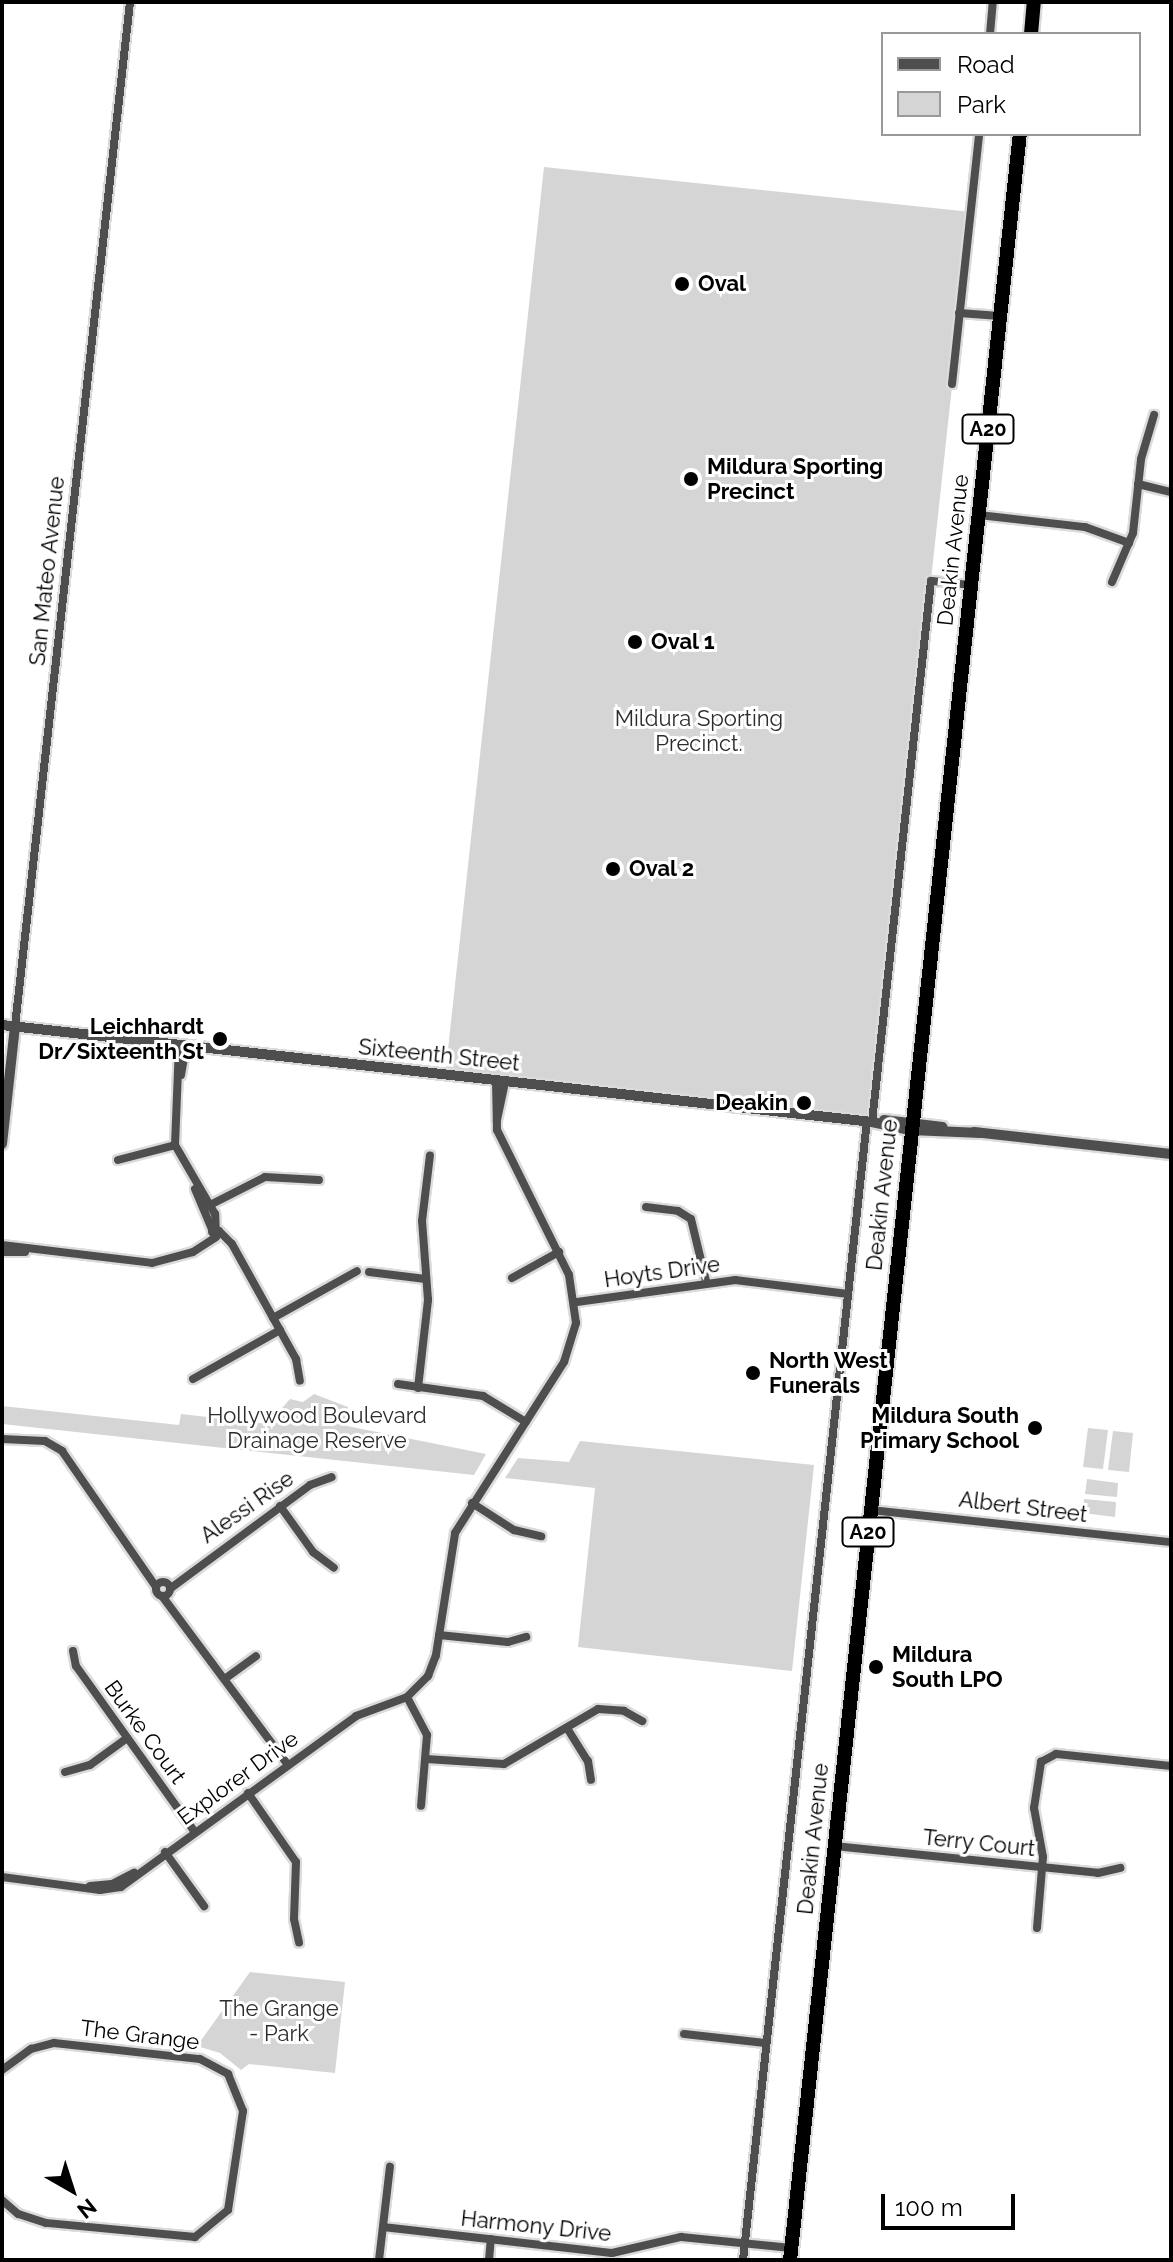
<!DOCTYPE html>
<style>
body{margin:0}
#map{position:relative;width:1173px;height:2262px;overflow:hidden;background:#fff;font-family:Raleway,sans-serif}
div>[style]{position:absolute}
.green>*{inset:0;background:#d5d5d5}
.roads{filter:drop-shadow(2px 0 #dbdbdb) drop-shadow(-2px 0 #dbdbdb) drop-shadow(0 2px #dbdbdb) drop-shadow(0 -2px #dbdbdb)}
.minor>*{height:8px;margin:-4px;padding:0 4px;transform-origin:4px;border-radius:4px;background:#4e4e4e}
.minor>.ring{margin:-4px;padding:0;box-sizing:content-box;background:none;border:8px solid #4e4e4e;border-radius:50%}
.tertiary>*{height:10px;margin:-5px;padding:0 5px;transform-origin:5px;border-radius:5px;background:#4e4e4e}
.trunk>*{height:14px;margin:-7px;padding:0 7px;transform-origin:7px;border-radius:7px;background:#000}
.dots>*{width:22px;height:22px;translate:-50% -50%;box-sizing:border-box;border:4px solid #fff;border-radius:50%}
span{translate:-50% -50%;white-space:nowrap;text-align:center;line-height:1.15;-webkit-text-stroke:6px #fff;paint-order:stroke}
.shield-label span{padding:2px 6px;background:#fff;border:2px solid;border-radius:6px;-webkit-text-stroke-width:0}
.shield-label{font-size:20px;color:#000;font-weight:700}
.poi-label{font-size:22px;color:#000;font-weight:700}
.left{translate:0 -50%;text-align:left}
.right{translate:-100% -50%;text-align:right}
.street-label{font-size:22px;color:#000}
.park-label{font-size:22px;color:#2c2c2c}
.frame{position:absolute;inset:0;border:4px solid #000;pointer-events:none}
.legend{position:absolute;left:881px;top:32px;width:260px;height:104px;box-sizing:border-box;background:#fff;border:2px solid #999;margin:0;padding:10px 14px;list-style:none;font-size:24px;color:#000}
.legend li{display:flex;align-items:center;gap:16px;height:40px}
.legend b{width:40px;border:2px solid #999}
.north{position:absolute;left:32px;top:2150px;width:80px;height:80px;-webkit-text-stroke:6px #fff;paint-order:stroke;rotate:141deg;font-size:22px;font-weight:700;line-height:32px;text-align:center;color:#000}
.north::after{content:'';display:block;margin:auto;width:28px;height:36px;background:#000;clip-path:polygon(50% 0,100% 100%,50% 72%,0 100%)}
.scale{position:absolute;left:881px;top:2194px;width:134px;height:36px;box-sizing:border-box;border:4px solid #000;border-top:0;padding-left:10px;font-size:24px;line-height:28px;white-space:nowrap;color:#000;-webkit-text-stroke:6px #fff;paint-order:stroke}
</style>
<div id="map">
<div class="green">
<div style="clip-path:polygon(544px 167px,971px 212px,872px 1122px,445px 1077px)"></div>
<div style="clip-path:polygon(314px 1394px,348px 1407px,347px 1426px,486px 1454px,474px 1475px,2px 1424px,2px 1406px,179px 1425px,181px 1414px,268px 1424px,290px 1399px,303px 1402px)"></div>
<div style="clip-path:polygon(1088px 1428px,1108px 1430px,1103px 1469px,1083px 1467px)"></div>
<div style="clip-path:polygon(1113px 1431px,1133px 1433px,1129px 1472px,1108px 1470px)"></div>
<div style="clip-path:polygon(580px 1441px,814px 1465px,792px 1671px,578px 1647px,595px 1488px,505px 1478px,518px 1458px,569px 1462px)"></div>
<div style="clip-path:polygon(1087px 1479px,1118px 1483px,1117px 1497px,1085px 1494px)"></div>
<div style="clip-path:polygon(1084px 1499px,1116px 1502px,1115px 1517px,1083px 1513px)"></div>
<div style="clip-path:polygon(250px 1972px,345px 1982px,335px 2073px,249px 2064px,241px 2070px,220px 2053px,197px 2046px)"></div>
</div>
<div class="roads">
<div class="minor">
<div style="left:990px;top:34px;width:32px;rotate:-85deg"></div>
<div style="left:959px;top:313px;width:41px;rotate:4.2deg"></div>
<div style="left:952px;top:384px;width:251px;rotate:-83.8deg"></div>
<div style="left:1138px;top:484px;width:34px;rotate:14deg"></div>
<div style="left:979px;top:515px;width:107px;rotate:6.5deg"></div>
<div style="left:1085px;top:527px;width:47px;rotate:20deg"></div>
<div style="left:1112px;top:582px;width:53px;rotate:-66.8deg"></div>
<div style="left:1133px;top:533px;width:74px;rotate:-83.8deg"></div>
<div style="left:1141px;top:459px;width:46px;rotate:-73.5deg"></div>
<div style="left:15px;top:1026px;width:1030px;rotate:-83.59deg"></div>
<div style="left:181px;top:1075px;width:28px;rotate:-80deg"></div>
<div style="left:497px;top:1120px;width:40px;rotate:-78deg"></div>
<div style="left:872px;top:1122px;width:544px;rotate:-83.78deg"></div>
<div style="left:931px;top:581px;width:40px;rotate:5.7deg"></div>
<div style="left:118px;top:1160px;width:59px;rotate:-14.7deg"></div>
<div style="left:195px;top:1189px;width:49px;rotate:67.1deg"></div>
<div style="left:646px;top:1207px;width:32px;rotate:7deg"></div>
<div style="left:678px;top:1211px;width:15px;rotate:32deg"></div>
<div style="left:691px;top:1219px;width:64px;rotate:76.4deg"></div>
<div style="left:204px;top:1208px;width:68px;rotate:-26.9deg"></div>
<div style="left:265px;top:1177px;width:54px;rotate:3.2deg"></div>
<div style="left:212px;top:1232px;width:7px;rotate:-8deg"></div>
<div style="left:219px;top:1231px;width:18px;rotate:45deg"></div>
<div style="left:232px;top:1244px;width:132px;rotate:60.9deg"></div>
<div style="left:296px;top:1359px;width:22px;rotate:80deg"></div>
<div style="left:2px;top:1245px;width:151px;rotate:6.8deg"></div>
<div style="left:152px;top:1263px;width:42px;rotate:-15deg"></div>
<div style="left:193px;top:1252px;width:27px;rotate:-33deg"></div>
<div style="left:216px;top:1237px;width:23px;rotate:-92deg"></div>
<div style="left:215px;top:1214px;width:80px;rotate:-120.1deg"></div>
<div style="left:175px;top:1145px;width:99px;rotate:-87.7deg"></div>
<div style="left:2px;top:1252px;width:23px"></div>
<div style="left:369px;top:1272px;width:57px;rotate:7deg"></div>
<div style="left:512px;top:1278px;width:54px;rotate:-29deg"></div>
<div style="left:577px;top:1302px;width:160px;rotate:-7.9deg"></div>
<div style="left:735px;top:1280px;width:114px;rotate:7.1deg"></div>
<div style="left:273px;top:1318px;width:96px;rotate:-29.2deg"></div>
<div style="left:193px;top:1379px;width:100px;rotate:-29.4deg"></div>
<div style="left:398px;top:1384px;width:86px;rotate:8deg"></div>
<div style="left:483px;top:1396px;width:50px;rotate:31.2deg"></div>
<div style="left:418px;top:1388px;width:89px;rotate:-83.5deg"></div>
<div style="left:428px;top:1300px;width:79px;rotate:-94.3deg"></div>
<div style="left:422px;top:1221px;width:66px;rotate:-83.1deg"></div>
<div style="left:2px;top:1439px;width:43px;rotate:2.7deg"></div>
<div style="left:45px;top:1441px;width:20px;rotate:30deg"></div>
<div style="left:62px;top:1451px;width:165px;rotate:55.3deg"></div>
<div style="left:472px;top:1503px;width:50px;rotate:32.7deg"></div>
<div style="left:514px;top:1530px;width:28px;rotate:13deg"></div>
<div style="left:280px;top:1506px;width:57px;rotate:54.3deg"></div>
<div style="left:313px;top:1552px;width:26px;rotate:37deg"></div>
<div style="left:870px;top:1510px;width:303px;rotate:6.1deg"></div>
<div class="ring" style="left:156px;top:1582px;width:6px;height:6px"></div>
<div style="left:171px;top:1588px;width:173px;rotate:-36.5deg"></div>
<div style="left:310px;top:1485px;width:23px;rotate:-20deg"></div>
<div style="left:162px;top:1596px;width:211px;rotate:53.3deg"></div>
<div style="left:439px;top:1635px;width:69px;rotate:5.8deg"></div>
<div style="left:508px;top:1642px;width:19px;rotate:-16deg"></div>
<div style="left:73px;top:1651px;width:15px;rotate:79deg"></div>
<div style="left:76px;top:1666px;width:203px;rotate:54.4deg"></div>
<div style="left:226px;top:1678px;width:37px;rotate:-36deg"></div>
<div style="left:407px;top:1697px;width:43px;rotate:62.2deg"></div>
<div style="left:427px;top:1735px;width:71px;rotate:94.8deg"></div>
<div style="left:567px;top:1728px;width:39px;rotate:58deg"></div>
<div style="left:588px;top:1761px;width:19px;rotate:81deg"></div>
<div style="left:426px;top:1759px;width:78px;rotate:3.7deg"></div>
<div style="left:504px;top:1764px;width:109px;rotate:-30.3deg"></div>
<div style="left:598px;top:1709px;width:26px;rotate:4deg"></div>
<div style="left:624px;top:1711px;width:21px;rotate:29deg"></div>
<div style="left:65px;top:1772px;width:26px;rotate:-16deg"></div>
<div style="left:90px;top:1765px;width:46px;rotate:-36.1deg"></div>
<div style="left:248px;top:1793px;width:84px;rotate:55.2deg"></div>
<div style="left:296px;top:1862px;width:57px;rotate:92deg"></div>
<div style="left:294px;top:1919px;width:24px;rotate:78deg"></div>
<div style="left:834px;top:1846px;width:265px;rotate:5.8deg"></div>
<div style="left:1098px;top:1873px;width:23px;rotate:-13deg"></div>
<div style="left:165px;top:1852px;width:67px;rotate:54.2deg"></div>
<div style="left:2px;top:1877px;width:99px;rotate:7.6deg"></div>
<div style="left:100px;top:1890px;width:21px;rotate:-8deg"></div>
<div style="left:121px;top:1887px;width:291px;rotate:-36deg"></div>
<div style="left:356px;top:1716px;width:54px;rotate:-20.4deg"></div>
<div style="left:407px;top:1697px;width:30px;rotate:-45deg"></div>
<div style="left:428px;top:1676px;width:22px;rotate:-69deg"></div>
<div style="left:436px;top:1655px;width:123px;rotate:-81.1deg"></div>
<div style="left:455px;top:1533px;width:203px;rotate:-57.5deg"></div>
<div style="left:564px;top:1362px;width:41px;rotate:-72.9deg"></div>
<div style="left:576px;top:1323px;width:49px;rotate:-98.3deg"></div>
<div style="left:569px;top:1275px;width:162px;rotate:-116.4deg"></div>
<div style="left:497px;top:1130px;width:48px;rotate:-91.2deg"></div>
<div style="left:90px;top:1886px;width:22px;rotate:-5deg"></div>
<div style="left:112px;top:1884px;width:25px;rotate:-27deg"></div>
<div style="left:1037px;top:1928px;width:71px;rotate:-85.2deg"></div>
<div style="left:1043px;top:1857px;width:50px;rotate:-100.4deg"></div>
<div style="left:1034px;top:1808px;width:47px;rotate:-81.3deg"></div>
<div style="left:1041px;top:1762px;width:17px;rotate:-28deg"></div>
<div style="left:1056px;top:1754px;width:116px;rotate:6deg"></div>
<div style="left:684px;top:2034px;width:82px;rotate:6.3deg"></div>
<div style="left:2px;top:2070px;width:36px;rotate:-36deg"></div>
<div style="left:31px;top:2049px;width:24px;rotate:-15deg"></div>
<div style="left:54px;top:2043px;width:147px;rotate:6.3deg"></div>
<div style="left:200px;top:2059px;width:32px;rotate:28deg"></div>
<div style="left:228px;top:2074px;width:40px;rotate:68deg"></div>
<div style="left:243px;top:2111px;width:100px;rotate:98.6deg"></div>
<div style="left:228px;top:2210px;width:43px;rotate:140.7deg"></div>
<div style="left:195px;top:2237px;width:150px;rotate:-174.6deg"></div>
<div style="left:46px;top:2223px;width:29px;rotate:-162deg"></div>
<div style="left:18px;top:2214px;width:21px;rotate:-139deg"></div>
<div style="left:383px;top:2227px;width:230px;rotate:6.5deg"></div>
<div style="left:612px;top:2253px;width:71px;rotate:-13.1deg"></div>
<div style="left:681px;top:2237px;width:111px;rotate:5.7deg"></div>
<div style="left:379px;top:2260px;width:94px;rotate:-83.3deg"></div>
<div style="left:489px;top:2260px;width:21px;rotate:-85deg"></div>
<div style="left:743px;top:2260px;width:1146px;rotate:-83.79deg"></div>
</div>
<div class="tertiary">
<div style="left:2px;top:1025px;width:875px;rotate:6.36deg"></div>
<div style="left:872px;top:1122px;width:40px;rotate:12deg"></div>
<div style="left:911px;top:1130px;width:70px;rotate:2.5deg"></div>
<div style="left:884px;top:1120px;width:59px;rotate:6.8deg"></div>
<div style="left:974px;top:1132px;width:198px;rotate:6.4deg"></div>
<div style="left:2px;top:1144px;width:119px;rotate:-83.7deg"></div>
</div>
<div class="trunk">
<div style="left:1031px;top:34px;width:32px;rotate:-85deg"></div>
<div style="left:790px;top:2260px;width:2138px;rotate:-83.83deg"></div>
</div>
</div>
<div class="dots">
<div style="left:682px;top:284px;background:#000"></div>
<div style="left:691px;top:479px;background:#000"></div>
<div style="left:635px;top:642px;background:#000"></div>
<div style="left:613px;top:869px;background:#000"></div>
<div style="left:220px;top:1039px;background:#000"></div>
<div style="left:804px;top:1103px;background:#000"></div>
<div style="left:753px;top:1373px;background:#000"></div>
<div style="left:1035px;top:1428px;background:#000"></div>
<div style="left:876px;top:1667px;background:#000"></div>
</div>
<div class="shield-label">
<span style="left:988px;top:429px">A20</span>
<span style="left:868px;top:1532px">A20</span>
</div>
<div class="poi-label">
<span class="left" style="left:698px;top:284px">Oval</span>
<span class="left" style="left:707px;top:479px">Mildura Sporting<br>Precinct</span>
<span class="left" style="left:651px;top:642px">Oval 1</span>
<span class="left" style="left:629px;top:869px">Oval 2</span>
<span class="right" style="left:204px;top:1039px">Leichhardt<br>Dr/Sixteenth St</span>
<span class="right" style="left:788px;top:1103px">Deakin</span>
<span class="left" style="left:769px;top:1373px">North West<br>Funerals</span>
<span class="right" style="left:1019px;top:1428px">Mildura South<br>Primary School</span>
<span class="left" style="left:892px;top:1667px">Mildura<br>South LPO</span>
</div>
<div class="street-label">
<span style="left:953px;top:550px;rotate:-84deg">Deakin Avenue</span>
<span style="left:47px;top:571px;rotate:-84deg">San Mateo Avenue</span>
<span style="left:439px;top:1055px;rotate:6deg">Sixteenth Street</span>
<span style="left:882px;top:1195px;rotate:-84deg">Deakin Avenue</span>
<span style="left:662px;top:1272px;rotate:-8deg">Hoyts Drive</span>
<span style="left:247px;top:1507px;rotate:-35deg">Alessi Rise</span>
<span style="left:1023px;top:1507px;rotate:7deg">Albert Street</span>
<span style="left:145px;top:1732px;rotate:54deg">Burke Court</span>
<span style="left:238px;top:1778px;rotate:-36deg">Explorer Drive</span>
<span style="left:813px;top:1839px;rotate:-84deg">Deakin Avenue</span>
<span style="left:979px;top:1843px;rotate:6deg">Terry Court</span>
<span style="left:140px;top:2035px;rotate:7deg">The Grange</span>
<span style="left:536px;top:2226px;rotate:6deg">Harmony Drive</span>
</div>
<div class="park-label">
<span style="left:699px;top:731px">Mildura Sporting<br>Precinct.</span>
<span style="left:317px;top:1428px">Hollywood Boulevard<br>Drainage Reserve</span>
<span style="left:279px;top:2021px">The Grange<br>- Park</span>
</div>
<div class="frame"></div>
<ul class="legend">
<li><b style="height:10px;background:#4e4e4e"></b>Road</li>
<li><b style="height:22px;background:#d5d5d5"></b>Park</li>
</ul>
<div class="north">N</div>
<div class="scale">100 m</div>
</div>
